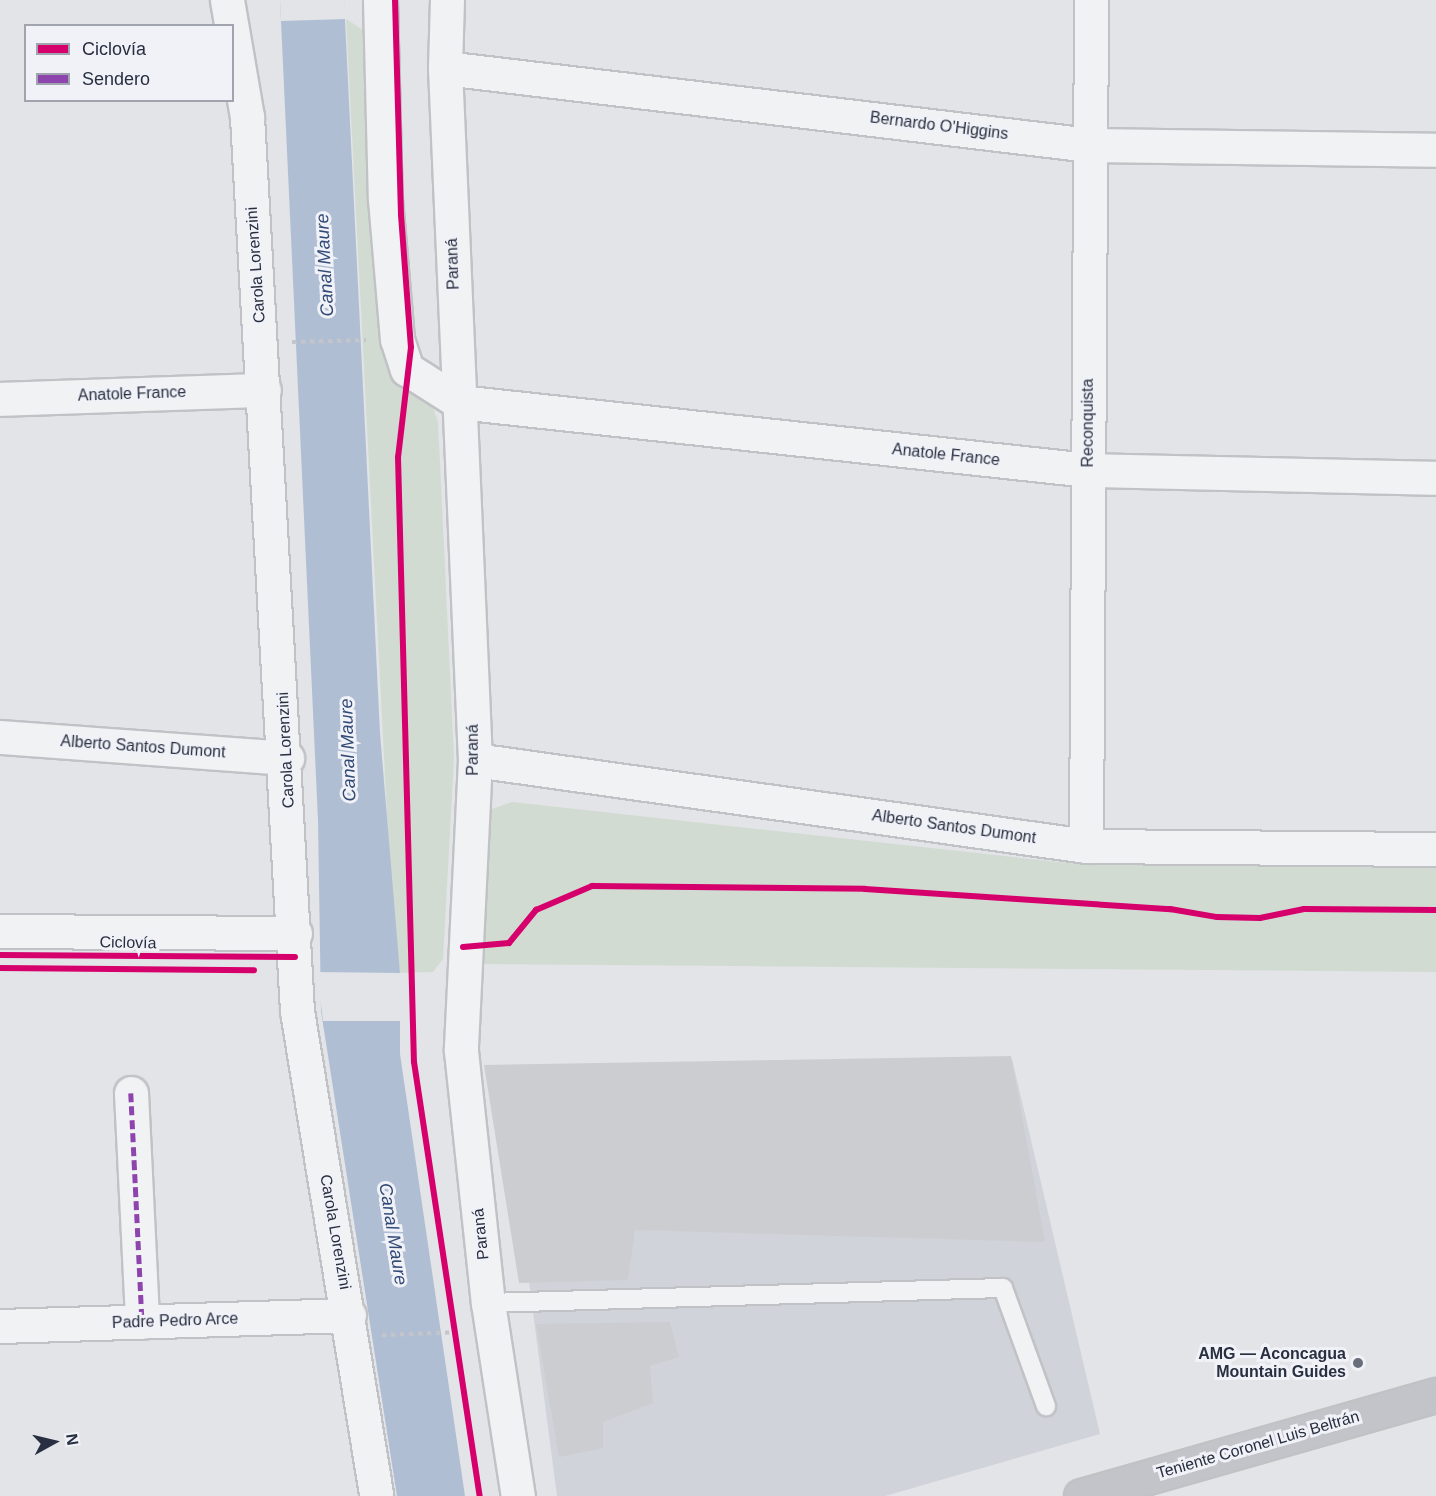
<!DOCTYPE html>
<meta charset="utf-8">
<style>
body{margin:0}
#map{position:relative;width:1436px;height:1496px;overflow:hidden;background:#e2e4e7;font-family:Arial,sans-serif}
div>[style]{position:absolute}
.built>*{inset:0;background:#d0d3da}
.green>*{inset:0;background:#d2dbd2}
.water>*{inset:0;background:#b0bed3}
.pier>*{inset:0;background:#e2e4e7}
.building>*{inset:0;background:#cccdd1}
.path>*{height:4px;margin-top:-2px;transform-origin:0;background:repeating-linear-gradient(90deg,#c4c5ca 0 4.5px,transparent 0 9px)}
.roads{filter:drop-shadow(2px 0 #c0c2c5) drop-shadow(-2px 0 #c0c2c5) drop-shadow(0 2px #c0c2c5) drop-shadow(0 -2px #c0c2c5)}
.service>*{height:18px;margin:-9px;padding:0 9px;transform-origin:9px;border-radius:9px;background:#f1f2f4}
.minor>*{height:33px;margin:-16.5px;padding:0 16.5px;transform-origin:16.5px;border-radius:16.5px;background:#f1f2f4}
.tertiary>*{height:33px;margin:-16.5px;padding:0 16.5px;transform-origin:16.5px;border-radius:16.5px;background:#f1f2f4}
.secondary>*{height:33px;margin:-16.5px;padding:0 16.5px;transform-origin:16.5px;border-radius:16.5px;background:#c3c4c9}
.quiet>*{height:4.5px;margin-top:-2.25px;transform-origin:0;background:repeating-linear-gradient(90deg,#8e44ad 0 9px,transparent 0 13.5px)}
.cycleway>*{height:6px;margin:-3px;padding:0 3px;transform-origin:3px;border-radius:3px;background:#d6006c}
.dots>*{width:16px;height:16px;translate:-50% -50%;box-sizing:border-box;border:3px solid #f0f2f7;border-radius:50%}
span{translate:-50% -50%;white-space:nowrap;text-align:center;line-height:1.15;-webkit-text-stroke:6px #f0f2f7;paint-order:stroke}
.street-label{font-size:16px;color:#282f41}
.poi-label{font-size:16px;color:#282f41;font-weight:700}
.right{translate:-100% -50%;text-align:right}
.water-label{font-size:18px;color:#324a76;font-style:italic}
.legend{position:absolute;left:24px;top:24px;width:210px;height:78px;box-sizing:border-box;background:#f0f2f7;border:2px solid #a0a4ae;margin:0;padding:8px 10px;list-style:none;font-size:18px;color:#282f41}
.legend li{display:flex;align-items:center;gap:12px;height:30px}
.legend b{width:30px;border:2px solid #a0a4ae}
.north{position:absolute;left:24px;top:1412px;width:60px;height:60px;-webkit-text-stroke:4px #f0f2f7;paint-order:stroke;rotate:82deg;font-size:16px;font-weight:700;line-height:24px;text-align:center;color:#282f41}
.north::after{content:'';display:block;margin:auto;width:21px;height:27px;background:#282f41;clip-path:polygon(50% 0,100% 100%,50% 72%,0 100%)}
</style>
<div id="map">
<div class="built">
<div style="clip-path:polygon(1012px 1059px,1100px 1434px,885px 1496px,557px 1496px,501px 1067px)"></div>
</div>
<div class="green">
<div style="clip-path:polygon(346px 19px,366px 32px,399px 375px,433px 408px,438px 422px,454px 758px,443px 959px,433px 972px,400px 973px,391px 893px)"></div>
<div style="clip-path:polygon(512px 802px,1076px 864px,1436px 867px,1436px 972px,482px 964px,487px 821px,492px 809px)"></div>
</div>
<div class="water">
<div style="clip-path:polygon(280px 0,344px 0,380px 733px,400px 973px,400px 1054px,465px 1496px,397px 1496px,321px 1011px,318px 820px)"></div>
</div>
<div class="pier">
<div style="clip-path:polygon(280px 0,344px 0,346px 19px,281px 21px)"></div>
<div style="clip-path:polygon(317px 972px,400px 973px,400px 1021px,323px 1021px)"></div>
</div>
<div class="building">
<div style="clip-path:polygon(1011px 1056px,1045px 1242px,635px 1230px,628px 1280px,519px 1283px,484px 1065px)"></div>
<div style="clip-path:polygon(670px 1322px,679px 1357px,650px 1366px,653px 1403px,603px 1422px,603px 1448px,559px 1457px,536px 1324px)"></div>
</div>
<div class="path">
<div style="left:292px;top:342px;width:74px;rotate:-1.5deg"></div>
<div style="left:382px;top:1335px;width:80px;rotate:-2.1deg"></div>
</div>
<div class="roads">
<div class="service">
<div style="left:488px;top:1303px;width:515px;rotate:-1.67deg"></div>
<div style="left:1003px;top:1288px;width:126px;rotate:70deg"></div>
</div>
<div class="minor">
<div style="left:445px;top:68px;width:650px;rotate:6.81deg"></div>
<div style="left:1090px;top:145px;width:346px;rotate:0.8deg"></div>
<div style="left:0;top:399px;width:264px;rotate:-2deg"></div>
<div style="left:459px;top:402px;width:633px;rotate:6.17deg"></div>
<div style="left:1088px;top:470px;width:348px;rotate:1.3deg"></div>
<div style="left:0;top:737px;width:288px;rotate:4.2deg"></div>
<div style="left:1086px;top:846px;width:846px;rotate:-89.66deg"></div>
<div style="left:0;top:931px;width:295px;rotate:0.4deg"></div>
<div style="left:131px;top:1093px;width:229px;rotate:87.2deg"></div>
<div style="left:0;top:1326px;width:349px;rotate:-1.8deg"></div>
</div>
<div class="tertiary">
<div style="left:227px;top:0;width:119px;rotate:80.3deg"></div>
<div style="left:247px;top:117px;width:895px;rotate:86.8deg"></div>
<div style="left:297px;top:1011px;width:491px;rotate:80.7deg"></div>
<div style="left:380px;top:0;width:199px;rotate:88.6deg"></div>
<div style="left:385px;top:199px;width:141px;rotate:85.1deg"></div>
<div style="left:397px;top:339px;width:32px;rotate:72deg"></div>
<div style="left:407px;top:369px;width:62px;rotate:32.4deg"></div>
<div style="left:447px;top:0;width:68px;rotate:91.7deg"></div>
<div style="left:445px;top:68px;width:693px;rotate:87.52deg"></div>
<div style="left:475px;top:760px;width:291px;rotate:92.8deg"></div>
<div style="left:461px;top:1051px;width:253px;rotate:83.9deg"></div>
<div style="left:488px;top:1303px;width:195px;rotate:81.2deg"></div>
<div style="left:475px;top:760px;width:617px;rotate:8.01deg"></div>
<div style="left:1086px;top:846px;width:350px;rotate:0.5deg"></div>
</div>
<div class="secondary">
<div style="left:1081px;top:1496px;width:369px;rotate:-15.9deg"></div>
</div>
</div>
<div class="quiet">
<div style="left:131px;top:1093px;width:229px;rotate:87.2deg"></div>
</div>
<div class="cycleway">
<div style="left:395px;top:0;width:215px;rotate:88.4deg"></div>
<div style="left:401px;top:215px;width:132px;rotate:85.7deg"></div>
<div style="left:411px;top:347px;width:111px;rotate:96.7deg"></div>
<div style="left:398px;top:457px;width:605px;rotate:88.49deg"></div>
<div style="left:414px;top:1062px;width:439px;rotate:81.4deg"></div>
<div style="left:463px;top:947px;width:46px;rotate:-5deg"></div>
<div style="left:509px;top:943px;width:43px;rotate:-50.7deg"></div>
<div style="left:536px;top:910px;width:61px;rotate:-23.2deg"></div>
<div style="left:592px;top:886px;width:273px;rotate:0.6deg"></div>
<div style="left:865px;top:889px;width:306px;rotate:3.8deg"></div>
<div style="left:1170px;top:909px;width:48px;rotate:9.7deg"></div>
<div style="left:1217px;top:917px;width:43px;rotate:1.3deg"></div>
<div style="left:1260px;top:918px;width:45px;rotate:-11.6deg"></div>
<div style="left:1304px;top:909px;width:132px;rotate:0.4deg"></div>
<div style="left:0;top:955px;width:295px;rotate:0.4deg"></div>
<div style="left:0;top:968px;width:254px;rotate:0.5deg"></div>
</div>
<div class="dots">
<div style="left:1358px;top:1363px;background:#696e7b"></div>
</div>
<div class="street-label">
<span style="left:939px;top:126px;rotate:7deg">Bernardo O'Higgins</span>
<span style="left:453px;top:264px;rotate:-92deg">Paraná</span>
<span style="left:256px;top:265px;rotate:-94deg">Carola Lorenzini</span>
<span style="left:132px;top:394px;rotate:-2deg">Anatole France</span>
<span style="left:1088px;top:423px;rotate:-90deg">Reconquista</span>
<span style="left:946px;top:455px;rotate:6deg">Anatole France</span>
<span style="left:143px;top:747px;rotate:4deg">Alberto Santos Dumont</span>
<span style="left:286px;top:750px;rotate:-93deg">Carola Lorenzini</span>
<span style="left:473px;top:750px;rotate:-90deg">Paraná</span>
<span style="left:954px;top:827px;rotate:8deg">Alberto Santos Dumont</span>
<span style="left:128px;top:943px;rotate:1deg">Ciclovía</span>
<span style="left:335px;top:1232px;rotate:80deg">Carola Lorenzini</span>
<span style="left:481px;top:1234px;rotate:-96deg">Paraná</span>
<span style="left:175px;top:1321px;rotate:-2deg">Padre Pedro Arce</span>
<span style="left:1258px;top:1445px;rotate:-16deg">Teniente Coronel Luis Beltrán</span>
</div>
<div class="poi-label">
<span class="right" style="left:1346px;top:1363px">AMG — Aconcagua<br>Mountain Guides</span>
</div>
<div class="water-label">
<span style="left:325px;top:265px;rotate:-93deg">Canal Maure</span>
<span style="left:348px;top:750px;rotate:-92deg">Canal Maure</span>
<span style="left:393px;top:1234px;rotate:81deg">Canal Maure</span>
</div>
<ul class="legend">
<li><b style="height:8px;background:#d6006c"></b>Ciclovía</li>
<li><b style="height:8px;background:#8e44ad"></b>Sendero</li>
</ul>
<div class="north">N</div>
</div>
